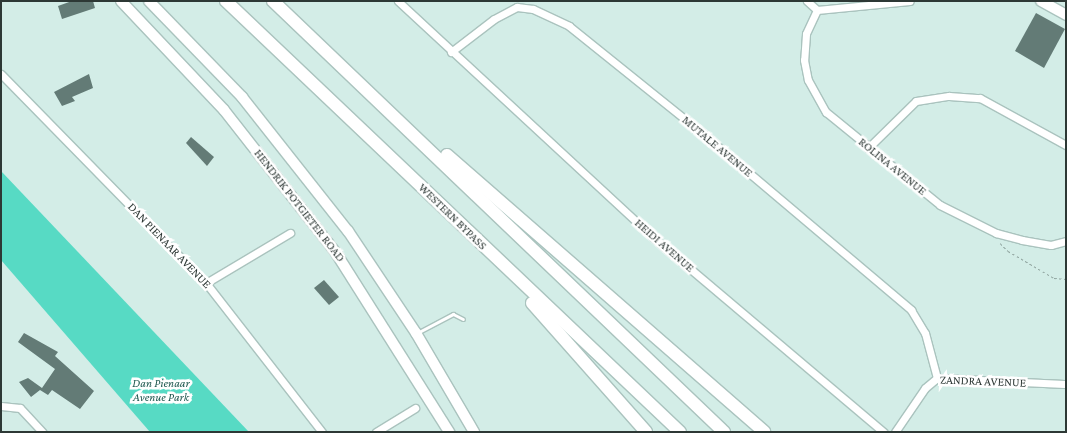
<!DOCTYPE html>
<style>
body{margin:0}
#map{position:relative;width:1067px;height:433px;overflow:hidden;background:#d3ede7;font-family:"Crimson Pro",serif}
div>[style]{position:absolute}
.green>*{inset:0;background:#57dac4}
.building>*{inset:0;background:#637b76}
.path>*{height:1px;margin-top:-0.5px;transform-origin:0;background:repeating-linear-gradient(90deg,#8fa39e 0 2.5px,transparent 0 5px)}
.roads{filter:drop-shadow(1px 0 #aac3be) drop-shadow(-1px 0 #aac3be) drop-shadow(0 1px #aac3be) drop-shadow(0 -1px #aac3be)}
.lane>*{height:3px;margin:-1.5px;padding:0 1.5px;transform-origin:1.5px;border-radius:1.5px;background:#fff}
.street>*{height:7px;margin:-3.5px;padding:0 3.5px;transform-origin:3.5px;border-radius:3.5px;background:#fff}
.secondary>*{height:10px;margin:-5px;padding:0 5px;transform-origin:5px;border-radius:5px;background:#fff}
.highway>*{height:12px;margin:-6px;padding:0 6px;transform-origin:6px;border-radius:6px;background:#fff}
span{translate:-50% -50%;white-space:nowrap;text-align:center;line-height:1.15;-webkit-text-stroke:5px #fff;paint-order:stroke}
.street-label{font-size:12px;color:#2d3835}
.park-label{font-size:12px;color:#1d574e;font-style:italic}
.frame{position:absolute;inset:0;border:2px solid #2d3835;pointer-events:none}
</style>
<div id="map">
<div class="green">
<div style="clip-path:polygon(1px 171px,249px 432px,150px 432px,1px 260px)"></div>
</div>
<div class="building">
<div style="clip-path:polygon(72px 1px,93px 1px,95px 8px,62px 19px,58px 6px)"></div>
<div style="clip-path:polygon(1036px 13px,1065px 29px,1044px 68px,1015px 51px)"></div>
<div style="clip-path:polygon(89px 74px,93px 88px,72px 97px,75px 101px,62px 106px,54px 92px)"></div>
<div style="clip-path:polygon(191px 137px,214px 157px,207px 166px,186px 143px)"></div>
<div style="clip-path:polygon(324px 280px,339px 297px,329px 305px,314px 288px)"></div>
<div style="clip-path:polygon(24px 333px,58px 352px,55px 356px,94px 391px,80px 409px,52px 390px,48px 395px,40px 390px,31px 397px,19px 382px,28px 378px,42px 388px,55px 369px,18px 342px)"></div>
</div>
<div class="path">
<div style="left:1000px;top:243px;width:11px;rotate:45deg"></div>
<div style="left:1008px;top:251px;width:53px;rotate:30.4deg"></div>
<div style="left:1054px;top:278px;width:12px;rotate:5deg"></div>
</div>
<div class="roads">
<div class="lane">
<div style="left:417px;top:333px;width:41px;rotate:-27.8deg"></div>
<div style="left:453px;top:314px;width:11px;rotate:27deg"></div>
</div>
<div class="street">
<div style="left:398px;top:1px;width:350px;rotate:42.8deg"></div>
<div style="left:655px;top:239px;width:299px;rotate:40.2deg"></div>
<div style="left:807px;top:1px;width:13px;rotate:42deg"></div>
<div style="left:817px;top:10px;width:26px;rotate:115deg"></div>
<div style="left:806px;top:34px;width:26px;rotate:94deg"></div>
<div style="left:804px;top:60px;width:20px;rotate:79deg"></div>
<div style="left:808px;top:80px;width:37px;rotate:61deg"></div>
<div style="left:826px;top:112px;width:147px;rotate:39.2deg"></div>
<div style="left:940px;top:205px;width:63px;rotate:26.6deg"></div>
<div style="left:996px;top:233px;width:27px;rotate:15deg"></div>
<div style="left:1022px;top:240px;width:29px;rotate:10deg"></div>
<div style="left:1051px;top:245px;width:16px;rotate:-15deg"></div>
<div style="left:817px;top:10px;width:93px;rotate:-5.5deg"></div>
<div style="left:451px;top:52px;width:54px;rotate:-37.5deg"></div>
<div style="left:494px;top:19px;width:26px;rotate:-28deg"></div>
<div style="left:517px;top:7px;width:16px;rotate:7deg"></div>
<div style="left:533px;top:9px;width:40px;rotate:25deg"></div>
<div style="left:569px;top:26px;width:163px;rotate:38.8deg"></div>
<div style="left:696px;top:128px;width:282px;rotate:40.2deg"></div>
<div style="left:911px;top:310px;width:27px;rotate:59deg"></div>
<div style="left:925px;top:333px;width:47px;rotate:75.1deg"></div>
<div style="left:1px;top:74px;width:293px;rotate:45.6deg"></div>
<div style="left:206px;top:283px;width:189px;rotate:52.1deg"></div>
<div style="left:868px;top:148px;width:67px;rotate:-44.4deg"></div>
<div style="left:916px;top:101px;width:33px;rotate:-9deg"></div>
<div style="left:949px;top:96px;width:31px;rotate:4deg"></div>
<div style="left:980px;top:98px;width:98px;rotate:28.7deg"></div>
<div style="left:206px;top:283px;width:98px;rotate:-30.8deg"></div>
<div style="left:1px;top:406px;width:19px;rotate:6deg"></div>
<div style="left:20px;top:408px;width:33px;rotate:47deg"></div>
<div style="left:376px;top:432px;width:46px;rotate:-31.6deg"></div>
<div style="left:895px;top:432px;width:53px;rotate:-55.7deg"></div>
<div style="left:925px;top:388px;width:16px;rotate:-40deg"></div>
<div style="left:937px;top:378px;width:129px;rotate:2.7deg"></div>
</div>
<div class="secondary">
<div style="left:121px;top:1px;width:150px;rotate:46.6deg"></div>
<div style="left:224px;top:110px;width:182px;rotate:51.9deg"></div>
<div style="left:336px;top:253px;width:212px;rotate:57.7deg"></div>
<div style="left:149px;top:1px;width:134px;rotate:45.9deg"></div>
<div style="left:242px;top:97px;width:171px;rotate:51.7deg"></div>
<div style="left:348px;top:231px;width:123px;rotate:56.3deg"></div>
<div style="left:416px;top:333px;width:115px;rotate:59.6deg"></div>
<div style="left:1041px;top:1px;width:29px;rotate:29deg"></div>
</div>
<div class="highway">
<div style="left:226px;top:1px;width:626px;rotate:43.51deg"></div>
<div style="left:273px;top:1px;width:624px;rotate:43.7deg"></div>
<div style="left:447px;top:155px;width:421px;rotate:41.1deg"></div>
<div style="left:532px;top:303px;width:172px;rotate:48.5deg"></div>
</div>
</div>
<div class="street-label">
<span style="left:717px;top:147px;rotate:40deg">MUTALE AVENUE</span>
<span style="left:892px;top:167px;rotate:39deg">ROLINA AVENUE</span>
<span style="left:299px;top:206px;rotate:52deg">HENDRIK POTGIETER ROAD</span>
<span style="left:452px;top:217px;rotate:44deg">WESTERN BYPASS</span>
<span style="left:169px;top:246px;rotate:46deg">DAN PIENAAR AVENUE</span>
<span style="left:664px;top:246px;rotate:41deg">HEIDI AVENUE</span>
<span style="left:983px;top:382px;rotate:2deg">ZANDRA AVENUE</span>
</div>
<div class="park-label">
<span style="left:161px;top:391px">Dan Pienaar<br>Avenue Park</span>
</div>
<div class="frame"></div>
</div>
